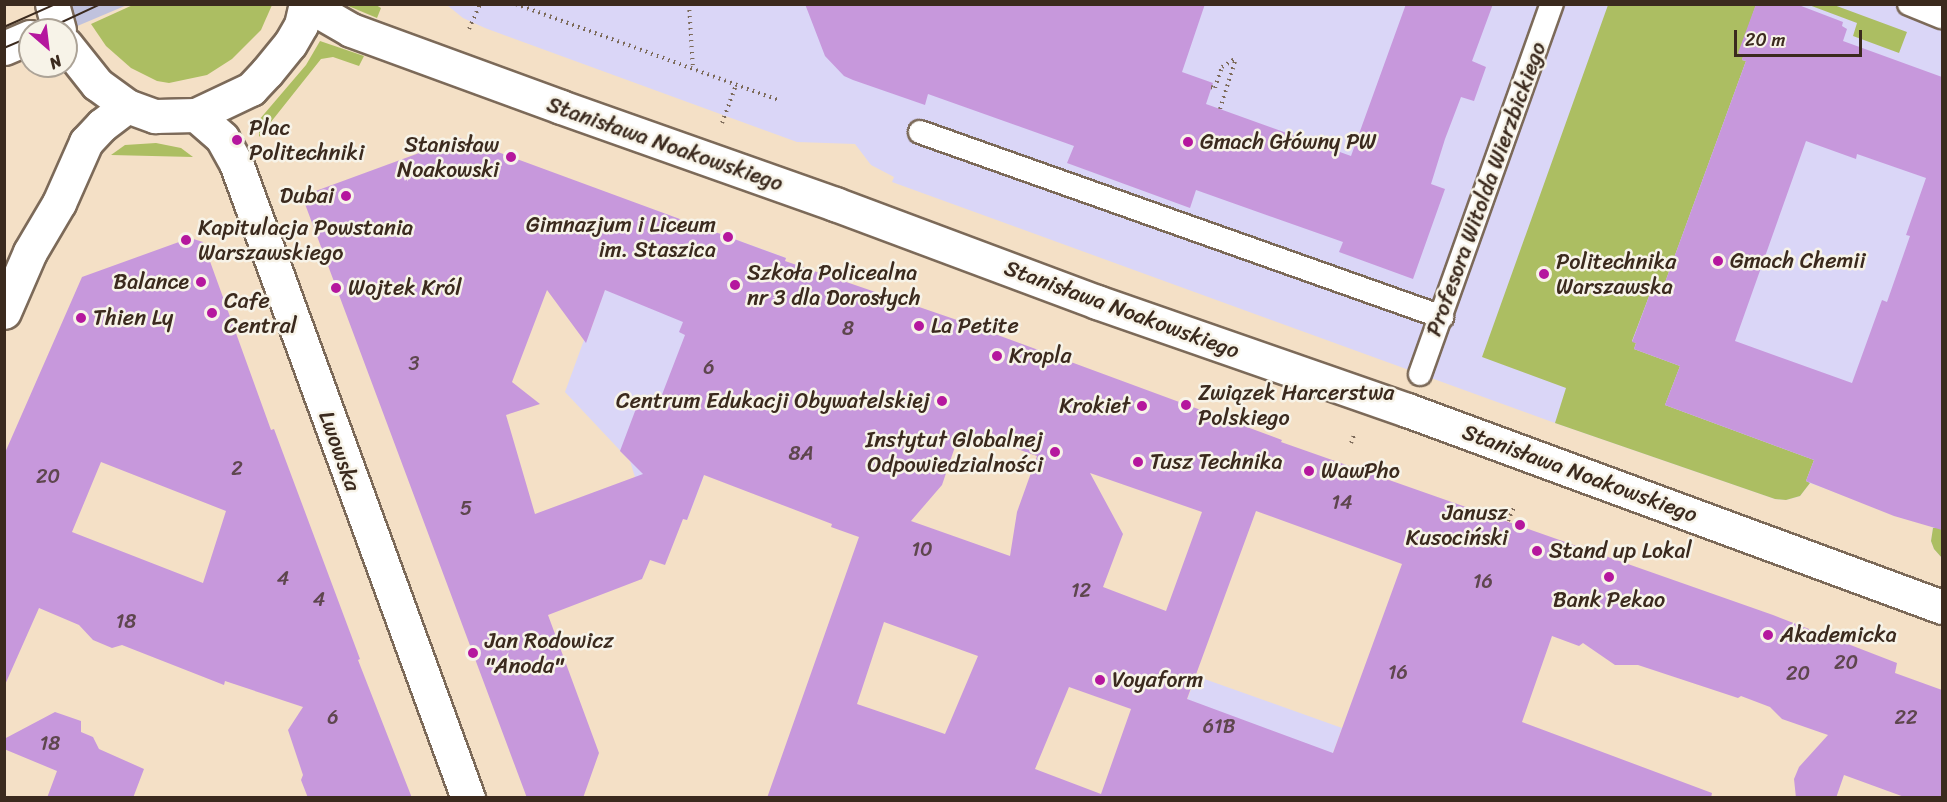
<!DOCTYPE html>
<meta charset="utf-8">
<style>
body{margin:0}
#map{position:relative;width:1947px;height:802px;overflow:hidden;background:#f4e0c6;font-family:Sriracha,sans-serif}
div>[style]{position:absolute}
.built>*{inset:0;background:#dad6f7}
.industrial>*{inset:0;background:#c0c2dd}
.green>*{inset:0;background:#acbe62}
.building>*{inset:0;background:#c798dc}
.path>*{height:4px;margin-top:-2px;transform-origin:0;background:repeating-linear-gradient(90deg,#7c6a59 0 1.5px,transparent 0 6px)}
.roads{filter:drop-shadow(2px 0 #7c6a59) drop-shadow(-2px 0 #7c6a59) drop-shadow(0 2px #7c6a59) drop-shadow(0 -2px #7c6a59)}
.service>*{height:22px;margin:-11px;padding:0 11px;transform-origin:11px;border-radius:11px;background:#fff}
.minor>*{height:33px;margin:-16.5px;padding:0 16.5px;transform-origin:16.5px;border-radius:16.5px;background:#fff}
.tertiary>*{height:33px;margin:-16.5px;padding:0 16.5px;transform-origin:16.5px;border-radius:16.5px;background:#fff}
.tram>*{height:1.5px;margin:-0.75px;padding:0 0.75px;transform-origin:0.75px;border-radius:0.75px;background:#3b2a1e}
.dots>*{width:16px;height:16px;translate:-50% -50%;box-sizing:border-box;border:3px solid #f7f3e8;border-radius:50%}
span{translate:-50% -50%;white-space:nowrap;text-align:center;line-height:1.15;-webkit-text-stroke:5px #f7f3e8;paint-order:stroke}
.number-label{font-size:20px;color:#5e464e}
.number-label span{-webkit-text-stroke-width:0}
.poi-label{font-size:22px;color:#3b2a1e}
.left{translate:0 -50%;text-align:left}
.right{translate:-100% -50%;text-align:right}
.street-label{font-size:22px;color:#3b2a1e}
.frame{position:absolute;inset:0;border:6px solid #3b2a1e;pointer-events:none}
.north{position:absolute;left:18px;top:18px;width:60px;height:60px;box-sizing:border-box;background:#f7f3e8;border:2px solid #aca397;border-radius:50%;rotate:152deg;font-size:16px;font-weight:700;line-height:24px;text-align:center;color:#3b2a1e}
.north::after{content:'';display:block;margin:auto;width:21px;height:27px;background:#b5179e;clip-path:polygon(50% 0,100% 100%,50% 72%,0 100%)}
.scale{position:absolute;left:1734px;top:30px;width:128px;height:27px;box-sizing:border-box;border:3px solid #3b2a1e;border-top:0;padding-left:8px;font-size:18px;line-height:21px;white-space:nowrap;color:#3b2a1e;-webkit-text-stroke:4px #f7f3e8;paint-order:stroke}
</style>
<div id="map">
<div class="built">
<div style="clip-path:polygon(447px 5px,1942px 5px,1942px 558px,1934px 549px,1931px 541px,1933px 527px,1810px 483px,1800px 496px,1786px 500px,1775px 499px,1555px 423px,892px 182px,894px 177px,871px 165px,855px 144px,797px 142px,485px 28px,463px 18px)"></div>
<div style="clip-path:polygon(635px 203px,786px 258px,687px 520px,635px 477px,630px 461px,565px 392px,588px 329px,591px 329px)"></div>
<div style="clip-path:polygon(1196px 676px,1342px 728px,1317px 797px,1151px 798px)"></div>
</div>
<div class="industrial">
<div style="clip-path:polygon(68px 5px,127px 5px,75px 27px)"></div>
</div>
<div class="green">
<div style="clip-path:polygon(135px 4px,272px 4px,272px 5px,261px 30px,232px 59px,207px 75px,169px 83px,157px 81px,131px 68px,106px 46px,91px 24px)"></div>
<div style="clip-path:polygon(346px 5px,376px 5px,381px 8px,377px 18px)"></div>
<div style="clip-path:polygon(1608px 5px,1756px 5px,1739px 53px,1744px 55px,1742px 60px,1746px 61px,1663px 288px,1659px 286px,1656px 293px,1651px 291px,1632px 341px,1636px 343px,1634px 349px,1680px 366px,1665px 405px,1814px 460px,1806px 481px,1810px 483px,1800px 496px,1786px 500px,1775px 499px,1555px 423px,1566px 388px,1482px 357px)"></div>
<div style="clip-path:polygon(1809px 5px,1834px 5px,1907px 32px,1899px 53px,1853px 36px,1857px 23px)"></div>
<div style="clip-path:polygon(320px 41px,364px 56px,359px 66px,333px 57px,321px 59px,259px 137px,259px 120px,306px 65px)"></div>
<div style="clip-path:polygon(156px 143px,181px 148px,193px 157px,111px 155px,125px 145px)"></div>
<div style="clip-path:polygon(1942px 515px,1942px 558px,1934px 549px,1931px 541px,1933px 528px,1937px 528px)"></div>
</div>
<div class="building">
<div style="clip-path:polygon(805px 4px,1205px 4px,1182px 72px,1213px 83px,1206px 104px,1351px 156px,1406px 4px,1493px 4px,1472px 61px,1486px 67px,1474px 101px,1461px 97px,1445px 139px,1431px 184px,1445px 189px,1413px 279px,1339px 252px,1343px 242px,1196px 190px,1190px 208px,1067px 163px,1074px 146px,928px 94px,925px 105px,853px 80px,844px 76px,825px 56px)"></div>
<div style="clip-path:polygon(evenodd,1756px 4px,1796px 4px,1843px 22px,1842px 26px,1847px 29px,1843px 41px,1942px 77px,1942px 530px,1894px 516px,1806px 481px,1814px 460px,1665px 405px,1680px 366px,1634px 349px,1636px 343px,1632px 342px,1651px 291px,1656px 293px,1659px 286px,1663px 288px,1746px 61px,1742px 60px,1743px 55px,1738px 53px,1756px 4px,1806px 141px,1856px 159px,1857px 154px,1926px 178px,1906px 235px,1910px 236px,1887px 302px,1882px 300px,1852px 383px,1735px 341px,1806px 141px)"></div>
<div style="clip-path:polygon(evenodd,460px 138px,786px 258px,785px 261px,957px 320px,1282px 440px,1281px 442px,1773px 615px,1897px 663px,1895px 673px,1942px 690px,1942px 798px,1907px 798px,1844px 775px,1836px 798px,1796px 798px,1794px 779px,1799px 767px,1828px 735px,1782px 719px,1770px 707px,1741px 696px,1738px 698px,1638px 665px,1615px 665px,1583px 643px,1579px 646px,1552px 636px,1522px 722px,1712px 793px,1711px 798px,767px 798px,859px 537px,831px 527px,832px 524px,704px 475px,687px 520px,683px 519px,665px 565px,650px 560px,642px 579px,548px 615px,599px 753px,583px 798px,527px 798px,302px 196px,460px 138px,547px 290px,586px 343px,605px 290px,683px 322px,679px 332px,685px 335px,658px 405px,640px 398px,620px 451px,643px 474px,535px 514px,506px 415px,540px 404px,512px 382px,547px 290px,460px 138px,961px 429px,1037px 456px,1017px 512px,1010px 556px,911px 521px,942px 485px,961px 429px,460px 138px,1090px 473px,1202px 512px,1166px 611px,1103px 587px,1123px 534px,1090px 473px,460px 138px,1256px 511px,1402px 564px,1333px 753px,1187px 699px,1256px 511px,460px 138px,884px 622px,978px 656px,945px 734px,857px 704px,884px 622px,460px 138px,1069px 687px,1131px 709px,1101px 794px,1035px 769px,1069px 687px)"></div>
<div style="clip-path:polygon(evenodd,190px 238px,203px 242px,271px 430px,274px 429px,360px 659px,358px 660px,412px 798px,308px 798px,301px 780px,303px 775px,288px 730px,303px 707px,225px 681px,224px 685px,122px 645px,112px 648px,93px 640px,79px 625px,39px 608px,4px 687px,4px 455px,82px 277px,190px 238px,101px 462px,226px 511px,203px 583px,72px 532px,101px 462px)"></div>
<div style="clip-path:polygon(55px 712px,81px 721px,81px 732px,93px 737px,99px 749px,144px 769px,133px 798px,47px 798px,57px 771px,4px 749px,4px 739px)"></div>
</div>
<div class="path">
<div style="left:516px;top:4px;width:280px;rotate:20.1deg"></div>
<div style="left:689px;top:4px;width:64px;rotate:86.4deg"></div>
<div style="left:469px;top:29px;width:27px;rotate:-66deg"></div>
<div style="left:1211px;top:87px;width:4px;rotate:14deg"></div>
<div style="left:1215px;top:88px;width:22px;rotate:-72deg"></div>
<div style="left:1222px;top:67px;width:15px;rotate:-32deg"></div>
<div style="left:1220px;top:109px;width:53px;rotate:-72.6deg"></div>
<div style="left:722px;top:123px;width:40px;rotate:-69.8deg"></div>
<div style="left:1351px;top:443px;width:11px;rotate:-68deg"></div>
<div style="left:1508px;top:521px;width:17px;rotate:-66deg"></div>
</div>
<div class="roads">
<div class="service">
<div style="left:1909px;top:4px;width:35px;rotate:22deg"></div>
<div style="left:920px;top:132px;width:554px;rotate:19.51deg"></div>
<div style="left:1420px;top:374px;width:393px;rotate:-70.4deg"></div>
</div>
<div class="minor">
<div style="left:306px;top:4px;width:52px;rotate:30deg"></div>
<div style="left:351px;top:30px;width:224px;rotate:20.1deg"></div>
<div style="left:561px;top:107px;width:291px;rotate:19.5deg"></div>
<div style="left:835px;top:204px;width:280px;rotate:20.5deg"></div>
<div style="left:1097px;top:302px;width:328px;rotate:19.2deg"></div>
<div style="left:1407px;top:410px;width:570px;rotate:20.21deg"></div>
<div style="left:196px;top:115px;width:35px;rotate:41deg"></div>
<div style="left:222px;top:138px;width:29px;rotate:61deg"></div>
<div style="left:236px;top:163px;width:676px;rotate:69.93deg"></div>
<div style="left:4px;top:312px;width:65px;rotate:-66.6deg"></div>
<div style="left:30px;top:252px;width:57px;rotate:-59.4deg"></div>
<div style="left:59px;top:203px;width:67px;rotate:-66.1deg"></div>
<div style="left:86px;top:142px;width:23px;rotate:-47deg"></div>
<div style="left:102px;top:125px;width:31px;rotate:-37deg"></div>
</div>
<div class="tertiary">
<div style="left:52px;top:4px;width:27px;rotate:75deg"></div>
<div style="left:66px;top:45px;width:50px;rotate:51.5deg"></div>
<div style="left:97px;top:84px;width:37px;rotate:36deg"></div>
<div style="left:127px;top:106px;width:30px;rotate:20deg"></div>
<div style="left:155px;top:116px;width:41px;rotate:-1.4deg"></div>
<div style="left:196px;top:115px;width:61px;rotate:-25.3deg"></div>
<div style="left:251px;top:89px;width:23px;rotate:-47deg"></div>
<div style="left:267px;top:72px;width:36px;rotate:-51deg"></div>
<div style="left:290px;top:44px;width:22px;rotate:-60deg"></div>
<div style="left:301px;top:25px;width:22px;rotate:-77deg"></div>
<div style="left:4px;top:48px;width:28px;rotate:-23deg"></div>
</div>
</div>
<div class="tram">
<div style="left:4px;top:27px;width:57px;rotate:-23.9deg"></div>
<div style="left:45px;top:30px;width:62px;rotate:-24.9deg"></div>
<div style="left:4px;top:48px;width:28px;rotate:-23deg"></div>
</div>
<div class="dots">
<div style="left:237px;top:140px;background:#b5179e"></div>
<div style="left:1188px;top:142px;background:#b5179e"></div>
<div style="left:511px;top:157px;background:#b5179e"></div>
<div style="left:346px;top:196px;background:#b5179e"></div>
<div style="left:728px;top:237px;background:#b5179e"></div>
<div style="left:186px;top:240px;background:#b5179e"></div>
<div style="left:1718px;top:261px;background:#b5179e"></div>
<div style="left:1544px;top:274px;background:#b5179e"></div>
<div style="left:201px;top:282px;background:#b5179e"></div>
<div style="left:735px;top:285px;background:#b5179e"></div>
<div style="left:336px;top:288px;background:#b5179e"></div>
<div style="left:212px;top:313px;background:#b5179e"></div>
<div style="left:81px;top:318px;background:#b5179e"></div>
<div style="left:919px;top:326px;background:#b5179e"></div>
<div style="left:997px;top:356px;background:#b5179e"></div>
<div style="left:942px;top:401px;background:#b5179e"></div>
<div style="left:1186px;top:405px;background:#b5179e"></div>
<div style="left:1142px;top:406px;background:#b5179e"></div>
<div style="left:1055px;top:452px;background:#b5179e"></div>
<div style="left:1138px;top:462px;background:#b5179e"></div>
<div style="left:1309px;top:471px;background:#b5179e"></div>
<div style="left:1520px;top:525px;background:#b5179e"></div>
<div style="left:1537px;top:551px;background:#b5179e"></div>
<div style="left:1609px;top:577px;background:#b5179e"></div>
<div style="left:1768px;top:635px;background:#b5179e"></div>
<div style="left:473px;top:653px;background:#b5179e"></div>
<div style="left:1100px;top:680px;background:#b5179e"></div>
</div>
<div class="number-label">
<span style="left:848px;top:328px">8</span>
<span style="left:414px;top:363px">3</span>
<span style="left:709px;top:367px">6</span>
<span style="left:801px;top:453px">8A</span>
<span style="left:237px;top:468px">2</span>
<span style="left:48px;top:476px">20</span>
<span style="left:1342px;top:502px">14</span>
<span style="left:466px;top:508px">5</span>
<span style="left:922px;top:549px">10</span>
<span style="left:283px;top:578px">4</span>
<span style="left:1483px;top:581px">16</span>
<span style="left:1081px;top:590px">12</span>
<span style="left:319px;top:599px">4</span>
<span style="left:126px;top:621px">18</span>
<span style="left:1846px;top:662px">20</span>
<span style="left:1398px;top:672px">16</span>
<span style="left:1798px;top:673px">20</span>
<span style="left:333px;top:717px">6</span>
<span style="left:1906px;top:717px">22</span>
<span style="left:1219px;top:726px">61B</span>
<span style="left:50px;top:743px">18</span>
</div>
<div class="poi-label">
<span class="left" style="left:249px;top:140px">Plac<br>Politechniki</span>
<span class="left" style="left:1200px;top:142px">Gmach Główny PW</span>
<span class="right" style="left:499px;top:157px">Stanisław<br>Noakowski</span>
<span class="right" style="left:334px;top:196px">Dubai</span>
<span class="right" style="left:716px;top:237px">Gimnazjum i Liceum<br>im. Staszica</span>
<span class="left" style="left:198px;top:240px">Kapitulacja Powstania<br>Warszawskiego</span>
<span class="left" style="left:1556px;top:274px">Politechnika<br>Warszawska</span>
<span class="left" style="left:1730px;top:261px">Gmach Chemii</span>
<span class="left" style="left:747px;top:285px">Szkoła Policealna<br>nr 3 dla Dorosłych</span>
<span class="right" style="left:189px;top:282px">Balance</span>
<span class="left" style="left:348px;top:288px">Wojtek Król</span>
<span class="left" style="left:224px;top:313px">Cafe<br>Central</span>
<span class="left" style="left:93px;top:318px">Thien Ly</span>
<span class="left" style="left:931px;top:326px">La Petite</span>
<span class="left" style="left:1009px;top:356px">Kropla</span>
<span class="left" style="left:1198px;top:405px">Związek Harcerstwa<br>Polskiego</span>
<span class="right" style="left:930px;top:401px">Centrum Edukacji Obywatelskiej</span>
<span class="right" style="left:1130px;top:406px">Krokiet</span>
<span class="right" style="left:1043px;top:452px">Instytut Globalnej<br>Odpowiedzialności</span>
<span class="left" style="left:1150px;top:462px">Tusz Technika</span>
<span class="left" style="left:1321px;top:471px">WawPho</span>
<span class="right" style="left:1508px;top:525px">Janusz<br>Kusociński</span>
<span class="left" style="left:1549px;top:551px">Stand up Lokal</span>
<span style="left:1609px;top:600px">Bank Pekao</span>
<span class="left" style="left:1780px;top:635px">Akademicka</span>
<span class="left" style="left:485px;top:653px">Jan Rodowicz<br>"Anoda"</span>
<span class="left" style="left:1112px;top:680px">Voyaform</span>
</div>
<div class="street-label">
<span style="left:665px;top:144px;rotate:19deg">Stanisława Noakowskiego</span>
<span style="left:1486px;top:189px;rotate:-70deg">Profesora Witolda Wierzbickiego</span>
<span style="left:1122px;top:309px;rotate:20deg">Stanisława Noakowskiego</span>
<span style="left:340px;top:451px;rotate:70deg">Lwowska</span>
<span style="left:1580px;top:473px;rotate:20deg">Stanisława Noakowskiego</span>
</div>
<div class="frame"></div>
<div class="north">N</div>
<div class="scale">20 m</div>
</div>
